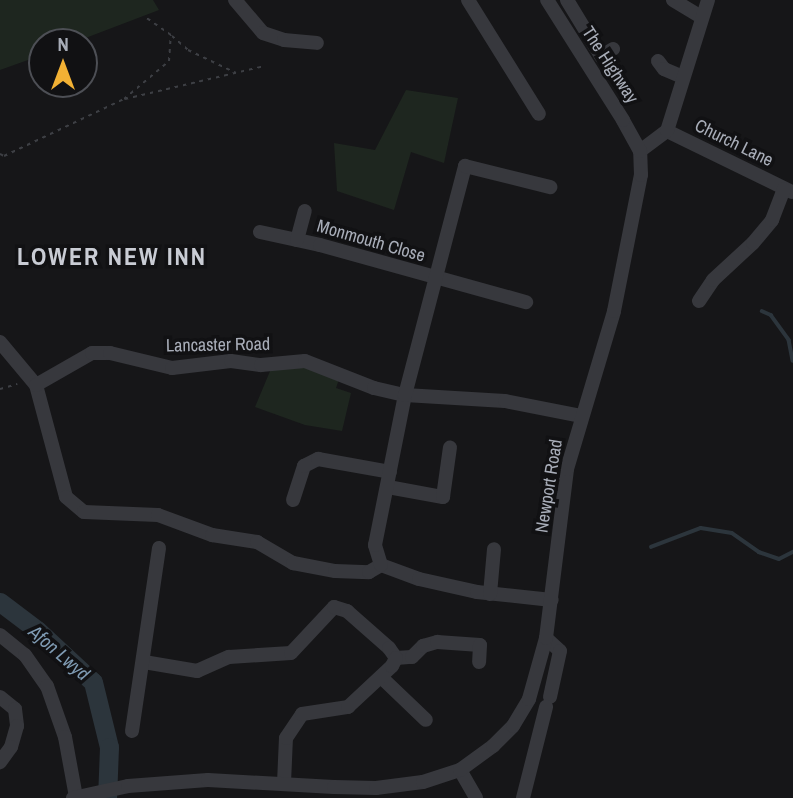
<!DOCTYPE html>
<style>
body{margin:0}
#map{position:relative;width:793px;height:798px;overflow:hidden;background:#161618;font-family:"Archivo Narrow",sans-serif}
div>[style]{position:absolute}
.green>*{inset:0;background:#1e261f}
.stream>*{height:3.5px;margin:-1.75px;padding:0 1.75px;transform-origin:1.75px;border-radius:1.75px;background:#2c353c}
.river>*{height:19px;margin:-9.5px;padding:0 9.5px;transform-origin:9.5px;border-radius:9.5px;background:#2c353c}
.path>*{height:2px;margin-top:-1px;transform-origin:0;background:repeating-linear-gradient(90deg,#3d3f44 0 3.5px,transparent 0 8.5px)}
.minor>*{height:14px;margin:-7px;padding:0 7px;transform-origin:7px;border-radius:7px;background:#37383d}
span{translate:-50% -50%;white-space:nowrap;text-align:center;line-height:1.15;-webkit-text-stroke:7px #111113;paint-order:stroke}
.street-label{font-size:18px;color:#a8adb8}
.water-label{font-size:19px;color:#7f9bb3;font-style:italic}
.district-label{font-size:24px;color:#c9ccd4;font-weight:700;letter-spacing:2px}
.north{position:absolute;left:28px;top:28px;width:70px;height:70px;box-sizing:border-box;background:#111113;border:2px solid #4d4f55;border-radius:50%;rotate:0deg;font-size:19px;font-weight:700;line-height:28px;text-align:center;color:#a8adb8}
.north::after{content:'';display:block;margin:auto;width:24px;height:32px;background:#f2b134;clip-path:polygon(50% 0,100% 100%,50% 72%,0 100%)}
</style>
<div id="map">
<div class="green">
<div style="clip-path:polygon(0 0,153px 0,159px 10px,75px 42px,42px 42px,42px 55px,0 70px)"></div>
<div style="clip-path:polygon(406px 90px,458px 98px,444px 163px,411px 152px,394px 210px,337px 191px,334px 143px,375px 150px)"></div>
<div style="clip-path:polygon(305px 361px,341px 373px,336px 388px,351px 393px,342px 431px,305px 425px,255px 407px,273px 364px)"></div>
</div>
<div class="stream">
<div style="left:762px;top:311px;width:10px;rotate:24deg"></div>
<div style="left:771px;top:315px;width:31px;rotate:54deg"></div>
<div style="left:789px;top:340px;width:21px;rotate:79deg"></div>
<div style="left:651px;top:547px;width:53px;rotate:-20.8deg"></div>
<div style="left:701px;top:528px;width:31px;rotate:9deg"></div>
<div style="left:732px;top:533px;width:33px;rotate:35deg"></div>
<div style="left:759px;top:552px;width:21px;rotate:19deg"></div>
<div style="left:779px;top:559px;width:16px;rotate:-27deg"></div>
</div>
<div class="river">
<div style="left:0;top:602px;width:46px;rotate:37.1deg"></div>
<div style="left:37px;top:630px;width:76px;rotate:42.9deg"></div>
<div style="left:93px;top:682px;width:67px;rotate:76.2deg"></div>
<div style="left:109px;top:747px;width:51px;rotate:92.2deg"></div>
</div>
<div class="path">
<div style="left:172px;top:36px;width:21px;rotate:41deg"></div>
<div style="left:188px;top:50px;width:53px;rotate:25.6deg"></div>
<div style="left:125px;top:99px;width:144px;rotate:-13.3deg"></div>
<div style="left:0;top:154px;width:4px;rotate:27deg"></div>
<div style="left:4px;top:156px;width:133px;rotate:-25.4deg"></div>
<div style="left:124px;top:99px;width:59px;rotate:-40.2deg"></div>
<div style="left:169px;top:61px;width:26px;rotate:-86deg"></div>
<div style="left:171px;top:35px;width:33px;rotate:-145deg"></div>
<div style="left:0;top:389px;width:18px;rotate:-16deg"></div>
</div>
<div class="minor">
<div style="left:235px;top:0;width:43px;rotate:49.7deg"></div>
<div style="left:263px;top:33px;width:22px;rotate:18deg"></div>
<div style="left:284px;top:40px;width:33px;rotate:5deg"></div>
<div style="left:468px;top:0;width:134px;rotate:58.1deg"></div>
<div style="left:567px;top:0;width:66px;rotate:58.7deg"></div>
<div style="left:601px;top:56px;width:14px;rotate:-30deg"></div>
<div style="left:673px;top:0;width:31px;rotate:31deg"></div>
<div style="left:658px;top:61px;width:10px;rotate:53deg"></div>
<div style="left:664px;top:69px;width:21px;rotate:23deg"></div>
<div style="left:667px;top:131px;width:139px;rotate:26deg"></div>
<div style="left:640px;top:151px;width:34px;rotate:-37deg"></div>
<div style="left:667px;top:131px;width:137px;rotate:-72.6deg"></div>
<div style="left:260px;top:232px;width:61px;rotate:12.2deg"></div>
<div style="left:320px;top:245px;width:214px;rotate:15.5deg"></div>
<div style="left:297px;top:240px;width:30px;rotate:-75deg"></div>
<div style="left:699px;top:301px;width:25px;rotate:-56deg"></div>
<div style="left:713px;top:280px;width:54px;rotate:-42.8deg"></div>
<div style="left:753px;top:243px;width:30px;rotate:-50deg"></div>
<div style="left:772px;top:220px;width:33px;rotate:-69deg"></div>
<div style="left:0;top:342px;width:56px;rotate:50.1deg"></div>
<div style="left:36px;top:385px;width:116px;rotate:75deg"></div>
<div style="left:66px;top:497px;width:23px;rotate:40deg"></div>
<div style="left:84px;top:512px;width:74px;rotate:2.3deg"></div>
<div style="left:158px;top:515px;width:58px;rotate:20.3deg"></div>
<div style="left:212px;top:535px;width:46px;rotate:8.8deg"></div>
<div style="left:257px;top:542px;width:42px;rotate:30.3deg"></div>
<div style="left:293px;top:563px;width:43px;rotate:10.8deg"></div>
<div style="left:335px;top:571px;width:34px;rotate:2deg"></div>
<div style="left:369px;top:572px;width:14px;rotate:-30deg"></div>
<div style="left:381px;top:565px;width:40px;rotate:20.2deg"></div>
<div style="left:419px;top:579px;width:59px;rotate:12.6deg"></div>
<div style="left:477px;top:592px;width:75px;rotate:6.1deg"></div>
<div style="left:36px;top:385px;width:64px;rotate:-29.7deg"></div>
<div style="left:92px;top:353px;width:18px"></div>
<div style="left:110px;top:353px;width:64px;rotate:13.6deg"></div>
<div style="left:172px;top:368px;width:59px;rotate:-6.8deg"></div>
<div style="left:231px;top:361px;width:30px;rotate:8deg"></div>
<div style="left:261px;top:365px;width:44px;rotate:-5.2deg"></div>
<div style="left:305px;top:361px;width:74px;rotate:21.4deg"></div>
<div style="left:374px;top:388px;width:32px;rotate:13deg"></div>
<div style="left:405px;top:395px;width:100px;rotate:3.4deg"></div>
<div style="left:505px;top:401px;width:77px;rotate:11.2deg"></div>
<div style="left:388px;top:487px;width:56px;rotate:10.3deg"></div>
<div style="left:443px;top:497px;width:50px;rotate:-82deg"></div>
<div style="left:293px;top:500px;width:36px;rotate:-72deg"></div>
<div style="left:304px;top:466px;width:16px;rotate:-27deg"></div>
<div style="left:318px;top:459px;width:73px;rotate:10.2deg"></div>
<div style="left:381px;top:565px;width:21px;rotate:-107deg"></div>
<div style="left:375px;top:545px;width:153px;rotate:-78.7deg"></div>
<div style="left:405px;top:395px;width:237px;rotate:-75.3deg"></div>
<div style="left:465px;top:166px;width:88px;rotate:13.9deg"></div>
<div style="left:490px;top:594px;width:45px;rotate:-84.9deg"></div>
<div style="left:0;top:635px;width:32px;rotate:39deg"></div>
<div style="left:25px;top:655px;width:38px;rotate:55deg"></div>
<div style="left:47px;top:686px;width:54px;rotate:70.6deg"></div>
<div style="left:65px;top:737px;width:61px;rotate:79.6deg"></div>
<div style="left:546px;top:638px;width:19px;rotate:43deg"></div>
<div style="left:560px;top:651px;width:47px;rotate:102.3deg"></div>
<div style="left:396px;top:658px;width:16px;rotate:-4deg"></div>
<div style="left:412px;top:657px;width:16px;rotate:-45deg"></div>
<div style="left:423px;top:646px;width:15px;rotate:-16deg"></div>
<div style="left:437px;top:642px;width:43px;rotate:4deg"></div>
<div style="left:480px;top:645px;width:17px;rotate:93deg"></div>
<div style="left:144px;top:662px;width:54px;rotate:9.6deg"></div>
<div style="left:197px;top:671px;width:35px;rotate:-24deg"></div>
<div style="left:229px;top:657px;width:62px;rotate:-3.7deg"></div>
<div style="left:291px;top:653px;width:63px;rotate:-46.9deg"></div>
<div style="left:334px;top:607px;width:14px;rotate:17deg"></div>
<div style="left:347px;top:611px;width:56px;rotate:41.4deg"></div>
<div style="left:389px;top:648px;width:12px;rotate:55deg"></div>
<div style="left:381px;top:677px;width:62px;rotate:43.7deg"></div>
<div style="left:0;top:697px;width:19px;rotate:39deg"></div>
<div style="left:15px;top:709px;width:17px;rotate:83deg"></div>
<div style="left:17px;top:726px;width:22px;rotate:106deg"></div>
<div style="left:11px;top:747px;width:19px;rotate:126deg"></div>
<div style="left:132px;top:731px;width:185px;rotate:-81.6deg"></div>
<div style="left:460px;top:770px;width:32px;rotate:60deg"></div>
<div style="left:284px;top:783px;width:45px;rotate:-87.5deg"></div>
<div style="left:286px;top:738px;width:29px;rotate:-56deg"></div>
<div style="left:302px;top:714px;width:47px;rotate:-8.7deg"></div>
<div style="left:348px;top:707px;width:60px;rotate:-43deg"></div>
<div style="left:392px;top:666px;width:9px;rotate:-63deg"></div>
<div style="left:73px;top:798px;width:56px;rotate:-12.3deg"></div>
<div style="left:128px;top:786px;width:80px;rotate:-4.3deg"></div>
<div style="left:208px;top:780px;width:126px;rotate:3.2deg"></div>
<div style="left:334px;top:787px;width:42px;rotate:1.4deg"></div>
<div style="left:376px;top:788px;width:47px;rotate:-7.3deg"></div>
<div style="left:423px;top:782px;width:39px;rotate:-18deg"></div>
<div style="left:460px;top:770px;width:41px;rotate:-36deg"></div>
<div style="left:493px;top:746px;width:28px;rotate:-45deg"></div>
<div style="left:513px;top:726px;width:31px;rotate:-59deg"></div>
<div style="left:529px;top:699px;width:63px;rotate:-74.4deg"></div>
<div style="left:546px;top:638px;width:170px;rotate:-82.9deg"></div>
<div style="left:567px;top:469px;width:165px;rotate:-73.4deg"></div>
<div style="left:614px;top:311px;width:139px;rotate:-78.8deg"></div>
<div style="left:641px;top:175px;width:24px;rotate:-92deg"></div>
<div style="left:640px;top:151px;width:35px;rotate:-119deg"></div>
<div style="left:623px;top:120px;width:142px;rotate:-122.3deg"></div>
<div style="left:523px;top:798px;width:94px;rotate:-75.8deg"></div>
</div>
<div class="street-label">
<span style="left:610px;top:65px;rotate:57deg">The Highway</span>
<span style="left:734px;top:143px;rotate:26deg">Church Lane</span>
<span style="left:371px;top:241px;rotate:16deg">Monmouth Close</span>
<span style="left:218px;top:345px;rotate:-1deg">Lancaster Road</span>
<span style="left:549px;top:486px;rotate:-81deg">Newport Road</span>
</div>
<div class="water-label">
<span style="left:59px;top:653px;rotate:41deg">Afon Lwyd</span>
</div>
<div class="district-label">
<span style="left:112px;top:257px">LOWER NEW INN</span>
</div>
<div class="north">N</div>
</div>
